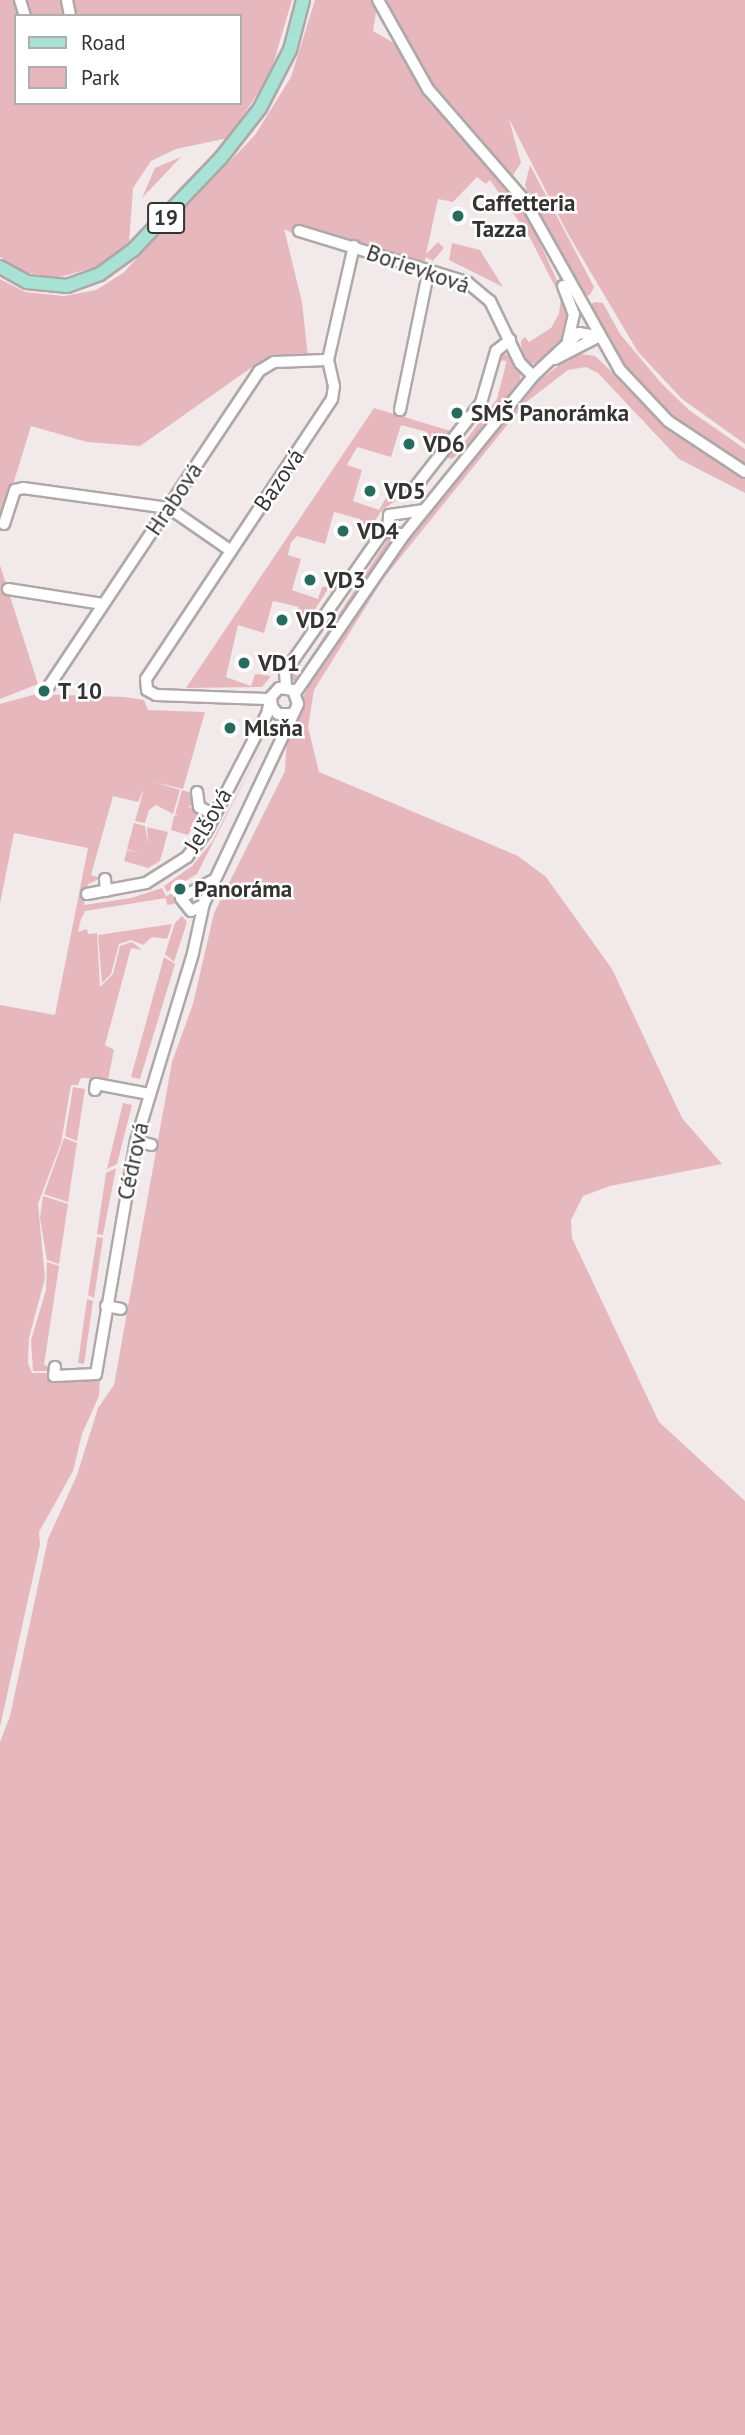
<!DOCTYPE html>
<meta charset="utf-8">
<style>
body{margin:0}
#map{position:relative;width:745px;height:2435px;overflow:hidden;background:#f1e9ea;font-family:"PT Sans",sans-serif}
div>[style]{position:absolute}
.green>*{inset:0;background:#e6b8be}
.roads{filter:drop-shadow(2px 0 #afa8a9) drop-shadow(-2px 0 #afa8a9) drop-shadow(0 2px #afa8a9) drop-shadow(0 -2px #afa8a9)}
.minor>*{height:10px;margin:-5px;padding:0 5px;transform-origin:5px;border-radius:5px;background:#fff}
.major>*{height:12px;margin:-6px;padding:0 6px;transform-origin:6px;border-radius:6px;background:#a7e2d4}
.dots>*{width:19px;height:19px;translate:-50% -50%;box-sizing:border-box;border:4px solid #fff;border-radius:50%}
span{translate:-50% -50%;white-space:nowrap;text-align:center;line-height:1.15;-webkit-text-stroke:5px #fff;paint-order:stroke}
.shield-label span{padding:2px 5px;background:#fff;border:2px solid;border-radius:5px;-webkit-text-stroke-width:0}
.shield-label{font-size:21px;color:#363333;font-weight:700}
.poi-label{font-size:23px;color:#363333;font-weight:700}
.left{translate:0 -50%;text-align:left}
.street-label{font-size:23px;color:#363333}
.legend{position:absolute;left:14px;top:14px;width:228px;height:91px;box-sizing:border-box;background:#fff;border:2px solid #afadad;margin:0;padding:9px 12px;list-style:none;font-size:21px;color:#363333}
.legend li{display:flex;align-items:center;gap:14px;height:35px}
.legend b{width:35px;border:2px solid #afadad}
</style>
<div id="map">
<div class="green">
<div style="clip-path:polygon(0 0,15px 0,21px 16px,16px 16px,16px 103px,240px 103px,240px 16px,73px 16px,71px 0,292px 0,270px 75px,228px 138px,176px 149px,151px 161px,133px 188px,129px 243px,100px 266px,56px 278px,24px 272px,0 257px)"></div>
<div style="clip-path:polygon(23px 0,63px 0,66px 16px,29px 16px)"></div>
<div style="clip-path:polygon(315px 0,372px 0,376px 12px,373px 31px,394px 43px,430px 99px,524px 208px,570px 309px,567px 333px,542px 362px,530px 364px,522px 356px,521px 341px,525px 337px,529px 342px,551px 328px,559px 314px,561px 298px,530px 238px,490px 180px,486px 184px,477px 177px,453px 202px,438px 199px,426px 254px,438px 242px,444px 248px,433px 261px,426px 257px,424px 263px,299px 227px,296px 235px,284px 229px,302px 302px,308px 357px,255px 365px,140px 446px,87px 442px,31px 426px,0 527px,0 279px,25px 292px,64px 296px,96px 290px,123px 273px,255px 135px,291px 77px)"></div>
<div style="clip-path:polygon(382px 0,745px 0,745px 444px,682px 399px,638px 352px,568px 234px,509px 119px,521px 163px,513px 175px,430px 86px)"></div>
<div style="clip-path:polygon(181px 157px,142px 198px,155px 168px)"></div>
<div style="clip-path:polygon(530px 165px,594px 287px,590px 295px,582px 296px,529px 198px,525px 185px)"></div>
<div style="clip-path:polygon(452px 243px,480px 250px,503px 287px,449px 260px)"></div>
<div style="clip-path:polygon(594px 302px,603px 303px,620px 334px,662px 384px,689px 410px,745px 449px,745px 467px,685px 429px,625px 370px,589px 307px)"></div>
<div style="clip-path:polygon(575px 353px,595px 356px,678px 434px,745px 477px,745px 493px,679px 459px,598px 373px,586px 367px,568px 370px,525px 403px,383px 579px,314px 690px,308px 727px,319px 772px,518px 856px,546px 877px,612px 969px,682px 1118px,722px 1164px,610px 1186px,583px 1196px,571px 1220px,572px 1238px,659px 1422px,745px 1501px,745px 2435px,0 2435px,0 1742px,10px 1716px,48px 1539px,77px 1475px,98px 1408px,114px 1385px,172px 1062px,193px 1004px,214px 913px,285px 771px,287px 735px,306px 691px,385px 568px,533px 385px)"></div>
<div style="clip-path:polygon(503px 354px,510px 355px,521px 372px,520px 383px,470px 443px,452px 459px,447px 458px,451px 449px,456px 453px,497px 399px,505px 368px,506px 361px,499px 360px)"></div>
<div style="clip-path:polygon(374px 408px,451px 431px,436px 450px,424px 444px,427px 432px,401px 425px,391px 457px,357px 447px,347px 465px,362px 470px,353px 501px,379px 510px,386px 498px,397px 500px,382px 510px,365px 536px,357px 530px,360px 519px,334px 512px,325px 544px,297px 536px,291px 542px,288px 555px,301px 559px,292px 590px,318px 599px,322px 587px,330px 586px,305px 625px,296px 619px,299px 607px,273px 601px,264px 633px,238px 625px,226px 677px,251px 686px,255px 674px,271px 676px,262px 687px,186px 688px)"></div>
<div style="clip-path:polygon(385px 536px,393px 540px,304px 677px,290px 682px,288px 671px,298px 676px,387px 541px,382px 539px)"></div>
<div style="clip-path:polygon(0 565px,38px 684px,0 699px)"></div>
<div style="clip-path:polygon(36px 694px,125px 697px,144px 700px,148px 710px,205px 712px,183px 789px,154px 782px,180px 790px,173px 814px,156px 805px,149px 810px,145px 823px,135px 821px,144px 789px,138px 802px,113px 796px,91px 875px,101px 878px,88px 884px,84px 905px,131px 898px,162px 888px,166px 896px,175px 892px,174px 904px,167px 905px,166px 898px,85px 911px,81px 919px,78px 932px,87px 929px,88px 934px,97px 933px,100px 987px,113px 974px,120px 946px,132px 942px,142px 950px,131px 948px,105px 1045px,114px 1050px,108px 1079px,81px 1078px,78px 1085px,71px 1085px,61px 1143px,38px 1204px,45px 1278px,29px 1338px,28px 1363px,32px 1373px,48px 1373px,49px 1380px,100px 1379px,99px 1396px,82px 1434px,73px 1471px,39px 1532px,40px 1545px,0 1727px,0 1005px,55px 1015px,88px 848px,14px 833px,0 904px,0 704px)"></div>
<div style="clip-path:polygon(266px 738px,197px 874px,167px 892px,164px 886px,192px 866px,212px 842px)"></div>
<div style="clip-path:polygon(182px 790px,192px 793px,193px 804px,187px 808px,194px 806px,201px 813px,188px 835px,171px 830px,174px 816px,179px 815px,175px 815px)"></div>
<div style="clip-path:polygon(134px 823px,145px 826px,148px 843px,147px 827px,168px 832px,160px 861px,148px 868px,124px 861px,127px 850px,140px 853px,127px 849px)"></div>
<div style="clip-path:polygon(182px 916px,187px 922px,174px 962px,165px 954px,175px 923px)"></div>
<div style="clip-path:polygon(172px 924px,167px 939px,152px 937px,143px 945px,131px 940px,119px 944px,111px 974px,102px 983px,98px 935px)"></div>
<div style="clip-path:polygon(164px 957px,175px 964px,140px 1079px,131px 1077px)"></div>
<div style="clip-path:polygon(73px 1087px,85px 1089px,77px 1141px,65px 1136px)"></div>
<div style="clip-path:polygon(123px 1103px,132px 1105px,117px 1164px,107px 1169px)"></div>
<div style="clip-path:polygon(64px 1138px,77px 1143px,68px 1202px,44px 1194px)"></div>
<div style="clip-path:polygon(116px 1168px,103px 1235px,97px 1234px,106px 1173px)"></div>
<div style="clip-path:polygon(43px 1196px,68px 1204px,59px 1264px,47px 1260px,40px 1218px)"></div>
<div style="clip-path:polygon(97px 1237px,103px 1238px,94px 1298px,88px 1295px)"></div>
<div style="clip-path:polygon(47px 1262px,59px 1266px,44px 1365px,51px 1367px,49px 1371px,33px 1371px,31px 1340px,46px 1290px)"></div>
<div style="clip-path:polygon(87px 1299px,93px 1301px,84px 1364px,78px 1363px)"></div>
</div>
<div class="roads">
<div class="minor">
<div style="left:20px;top:0;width:17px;rotate:73deg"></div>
<div style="left:67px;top:0;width:16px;rotate:79deg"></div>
<div style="left:378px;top:0;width:102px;rotate:60.7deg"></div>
<div style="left:428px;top:89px;width:148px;rotate:49.1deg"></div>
<div style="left:525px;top:201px;width:194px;rotate:60.7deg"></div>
<div style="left:620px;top:370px;width:70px;rotate:46.7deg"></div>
<div style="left:668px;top:421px;width:92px;rotate:33.5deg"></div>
<div style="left:299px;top:231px;width:176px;rotate:16.9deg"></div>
<div style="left:467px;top:282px;width:30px;rotate:40deg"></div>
<div style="left:490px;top:301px;width:69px;rotate:64.2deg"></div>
<div style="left:520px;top:363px;width:18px;rotate:45deg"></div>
<div style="left:563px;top:286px;width:30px;rotate:69deg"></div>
<div style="left:574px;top:314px;width:28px;rotate:103deg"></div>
<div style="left:555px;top:359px;width:48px;rotate:-27.1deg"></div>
<div style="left:400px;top:410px;width:144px;rotate:-78.4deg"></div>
<div style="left:412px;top:491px;width:112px;rotate:-51.9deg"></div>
<div style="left:481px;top:403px;width:54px;rotate:-73.9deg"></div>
<div style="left:496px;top:351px;width:18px;rotate:-38deg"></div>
<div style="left:4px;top:524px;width:36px;rotate:-72deg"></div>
<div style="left:15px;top:490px;width:8px;rotate:-14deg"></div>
<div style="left:23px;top:488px;width:147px;rotate:7.8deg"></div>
<div style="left:169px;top:508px;width:75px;rotate:34.7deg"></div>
<div style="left:404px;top:535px;width:16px;rotate:-166deg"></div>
<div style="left:388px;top:531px;width:16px;rotate:-86deg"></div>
<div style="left:389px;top:515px;width:34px;rotate:-8deg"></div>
<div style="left:8px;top:589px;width:96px;rotate:9deg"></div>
<div style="left:49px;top:686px;width:379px;rotate:-56.3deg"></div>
<div style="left:259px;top:371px;width:17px;rotate:-31deg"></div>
<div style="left:274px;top:362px;width:54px;rotate:-2.1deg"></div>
<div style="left:286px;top:687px;width:15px;rotate:-94deg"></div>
<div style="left:285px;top:672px;width:176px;rotate:-55deg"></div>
<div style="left:296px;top:692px;width:191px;rotate:-55.5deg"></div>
<div style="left:404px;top:535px;width:205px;rotate:-50.9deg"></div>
<div style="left:533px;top:376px;width:63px;rotate:-43.1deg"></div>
<div style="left:579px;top:333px;width:18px;rotate:9deg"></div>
<div style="left:197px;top:792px;width:15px;rotate:82deg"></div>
<div style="left:199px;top:807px;width:18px;rotate:27deg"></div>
<div style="left:105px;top:879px;width:12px;rotate:85deg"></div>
<div style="left:87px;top:894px;width:60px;rotate:-10.6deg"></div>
<div style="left:146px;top:883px;width:49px;rotate:-32.4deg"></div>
<div style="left:187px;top:857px;width:31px;rotate:-53deg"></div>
<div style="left:206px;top:832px;width:133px;rotate:-62.7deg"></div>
<div style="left:267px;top:714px;width:13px;rotate:-77deg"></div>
<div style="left:270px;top:701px;width:4px;rotate:-153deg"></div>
<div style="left:266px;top:699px;width:110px;rotate:-177.9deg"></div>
<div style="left:156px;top:695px;width:10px;rotate:-151deg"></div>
<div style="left:147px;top:690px;width:11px;rotate:-95deg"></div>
<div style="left:146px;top:679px;width:336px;rotate:-56.4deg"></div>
<div style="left:332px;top:399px;width:13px;rotate:-81deg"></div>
<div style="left:334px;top:386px;width:27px;rotate:-103deg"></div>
<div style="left:328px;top:360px;width:117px;rotate:-77.2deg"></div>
<div style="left:203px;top:905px;width:13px;rotate:153deg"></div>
<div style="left:191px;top:911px;width:16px;rotate:-128deg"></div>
<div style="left:181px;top:898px;width:35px;rotate:-29deg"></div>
<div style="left:95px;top:1090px;width:6px;rotate:-81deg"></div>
<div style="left:96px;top:1084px;width:54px;rotate:10.7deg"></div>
<div style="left:136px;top:1141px;width:16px;rotate:14deg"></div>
<div style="left:106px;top:1306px;width:15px;rotate:11deg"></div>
<div style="left:55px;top:1367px;width:9px;rotate:96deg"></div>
<div style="left:54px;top:1376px;width:42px;rotate:-2.7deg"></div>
<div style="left:96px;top:1374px;width:236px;rotate:-80.3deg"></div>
<div style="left:136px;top:1141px;width:196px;rotate:-73.1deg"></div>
<div style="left:193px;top:953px;width:51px;rotate:-77.6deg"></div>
<div style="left:204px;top:903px;width:220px;rotate:-64.7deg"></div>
<div style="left:298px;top:704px;width:15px;rotate:-110deg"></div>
<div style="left:293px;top:690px;width:14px;rotate:-172deg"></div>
<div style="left:279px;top:688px;width:12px;rotate:132deg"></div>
<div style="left:271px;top:697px;width:10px;rotate:84deg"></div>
<div style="left:272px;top:707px;width:9px;rotate:49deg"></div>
<div style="left:278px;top:714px;width:13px"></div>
</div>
<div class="major">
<div style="left:0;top:267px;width:31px;rotate:29deg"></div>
<div style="left:27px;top:282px;width:40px;rotate:5.7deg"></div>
<div style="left:67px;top:286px;width:35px;rotate:-20deg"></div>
<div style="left:100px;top:274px;width:41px;rotate:-36deg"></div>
<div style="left:133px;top:250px;width:127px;rotate:-46.3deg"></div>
<div style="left:221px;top:158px;width:63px;rotate:-52deg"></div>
<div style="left:260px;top:108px;width:65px;rotate:-62.7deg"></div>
<div style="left:290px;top:50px;width:52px;rotate:-75.4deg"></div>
</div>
</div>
<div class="dots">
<div style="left:458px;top:216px;background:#286b5c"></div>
<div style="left:457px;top:413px;background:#286b5c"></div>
<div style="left:409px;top:444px;background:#286b5c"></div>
<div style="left:370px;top:491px;background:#286b5c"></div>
<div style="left:343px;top:531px;background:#286b5c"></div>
<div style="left:310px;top:580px;background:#286b5c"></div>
<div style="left:282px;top:620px;background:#286b5c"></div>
<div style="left:244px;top:663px;background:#286b5c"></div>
<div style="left:44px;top:691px;background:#286b5c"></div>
<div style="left:230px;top:728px;background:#286b5c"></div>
<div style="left:180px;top:889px;background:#286b5c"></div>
</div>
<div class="shield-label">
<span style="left:166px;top:218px">19</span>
</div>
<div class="poi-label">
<span class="left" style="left:472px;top:216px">Caffetteria<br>Tazza</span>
<span class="left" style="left:471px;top:413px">SMŠ Panorámka</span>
<span class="left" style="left:423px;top:444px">VD6</span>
<span class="left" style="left:384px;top:491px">VD5</span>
<span class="left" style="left:357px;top:531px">VD4</span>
<span class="left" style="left:324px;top:580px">VD3</span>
<span class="left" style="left:296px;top:620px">VD2</span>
<span class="left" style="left:258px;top:663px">VD1</span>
<span class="left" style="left:58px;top:691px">T 10</span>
<span class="left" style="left:244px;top:728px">Mlsňa</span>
<span class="left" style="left:194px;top:889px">Panoráma</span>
</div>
<div class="street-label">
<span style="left:418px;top:269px;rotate:19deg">Borievková</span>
<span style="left:279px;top:480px;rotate:-56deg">Bazová</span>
<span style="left:174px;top:499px;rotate:-56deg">Hrabová</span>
<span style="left:208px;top:820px;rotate:-59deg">Jelšová</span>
<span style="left:133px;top:1161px;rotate:-78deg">Cédrová</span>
</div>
<ul class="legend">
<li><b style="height:9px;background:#a7e2d4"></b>Road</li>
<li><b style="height:19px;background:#e6b8be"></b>Park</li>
</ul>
</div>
